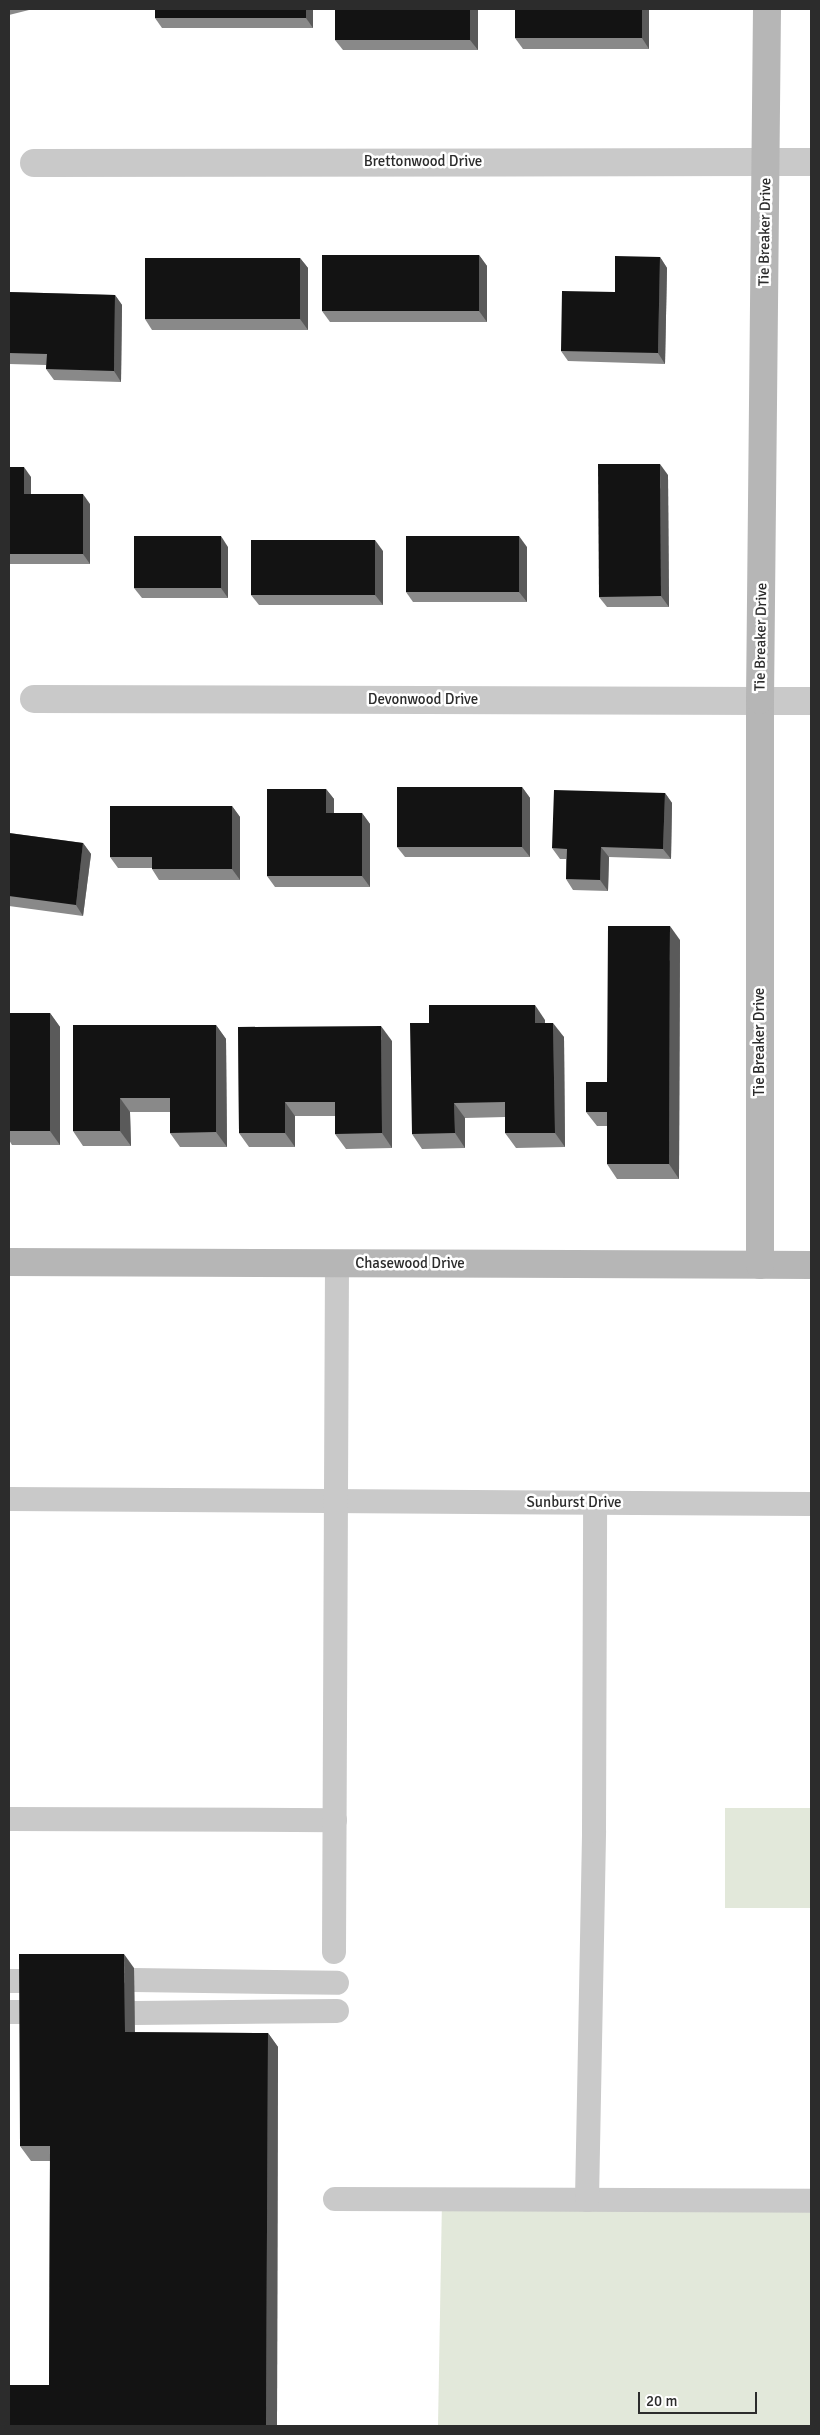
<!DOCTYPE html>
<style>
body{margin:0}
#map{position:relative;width:820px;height:2435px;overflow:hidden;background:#fff;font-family:Signika,sans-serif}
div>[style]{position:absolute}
.green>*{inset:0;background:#e2e8da}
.lane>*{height:24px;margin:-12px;padding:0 12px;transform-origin:12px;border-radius:12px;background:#c9c9c9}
.street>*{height:28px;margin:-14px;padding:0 14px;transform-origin:14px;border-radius:14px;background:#c9c9c9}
.secondary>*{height:28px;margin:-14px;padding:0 14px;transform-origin:14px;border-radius:14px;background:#b6b6b6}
.wall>*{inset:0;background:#898989}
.shaded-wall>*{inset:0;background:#5a5a5a}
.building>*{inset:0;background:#131313}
span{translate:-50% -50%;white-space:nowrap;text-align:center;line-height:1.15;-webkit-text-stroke:5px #fff;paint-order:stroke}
.street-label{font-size:15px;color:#2c2c2c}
.frame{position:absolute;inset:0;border:10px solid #2c2c2c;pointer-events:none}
.scale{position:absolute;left:638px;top:2392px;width:119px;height:22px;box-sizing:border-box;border:2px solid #2c2c2c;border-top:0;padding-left:6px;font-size:15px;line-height:18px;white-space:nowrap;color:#2c2c2c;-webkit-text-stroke:4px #fff;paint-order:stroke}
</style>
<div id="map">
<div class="green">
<div style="clip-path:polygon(725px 1808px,811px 1808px,811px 1908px,725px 1908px)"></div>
<div style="clip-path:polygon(442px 2200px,811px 2201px,811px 2426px,438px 2426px)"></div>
</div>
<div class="lane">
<div style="left:9px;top:1499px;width:802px;rotate:0.36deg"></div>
<div style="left:9px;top:1819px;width:326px;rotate:0.2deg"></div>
<div style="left:334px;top:1952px;width:689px;rotate:-89.75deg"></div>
<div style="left:134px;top:1980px;width:203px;rotate:0.8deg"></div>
<div style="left:9px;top:1981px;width:21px"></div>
<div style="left:9px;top:2012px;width:21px"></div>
<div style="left:135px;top:2013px;width:202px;rotate:-0.6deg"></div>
<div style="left:335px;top:2199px;width:476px;rotate:0.2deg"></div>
<div style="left:587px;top:2200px;width:369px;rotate:-88.9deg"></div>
<div style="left:594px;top:1831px;width:328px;rotate:-89.8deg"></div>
</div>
<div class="street">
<div style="left:34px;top:163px;width:777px;rotate:-0.07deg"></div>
<div style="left:34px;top:699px;width:777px;rotate:0.15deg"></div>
</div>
<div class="secondary">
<div style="left:9px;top:1262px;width:802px;rotate:0.21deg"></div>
<div style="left:760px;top:1265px;width:565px;rotate:-90deg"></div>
<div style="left:760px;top:700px;width:691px;rotate:-89.42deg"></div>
</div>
<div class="wall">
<div style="clip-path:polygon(9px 9px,33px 9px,9px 15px)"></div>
<div style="clip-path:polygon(313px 9px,313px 28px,162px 28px,155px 18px)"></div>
<div style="clip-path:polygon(478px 9px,478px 50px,343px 50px,335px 40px)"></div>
<div style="clip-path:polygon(649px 9px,649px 49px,523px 49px,515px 38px)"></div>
<div style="clip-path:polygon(479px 255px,487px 266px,487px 322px,330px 322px,322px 311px)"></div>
<div style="clip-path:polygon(660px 257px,667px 268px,665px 364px,568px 361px,561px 351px,615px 292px)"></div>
<div style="clip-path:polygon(300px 258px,308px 268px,308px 330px,152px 330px,145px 319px)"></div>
<div style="clip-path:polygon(9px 292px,115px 295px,122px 305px,121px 382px,54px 380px,46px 369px,46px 365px,9px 364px)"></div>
<div style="clip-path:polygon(9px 467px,31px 477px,31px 494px,90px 504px,90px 564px,9px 564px)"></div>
<div style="clip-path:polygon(668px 475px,669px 607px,607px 607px,599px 597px)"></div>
<div style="clip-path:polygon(228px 547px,228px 598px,142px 598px,134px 588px)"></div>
<div style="clip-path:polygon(527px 547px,527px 602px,413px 602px,406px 592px)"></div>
<div style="clip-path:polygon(383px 551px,383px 605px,259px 605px,251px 595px)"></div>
<div style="clip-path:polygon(522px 787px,530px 798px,530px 857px,405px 857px,397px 847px)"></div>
<div style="clip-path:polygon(326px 789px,334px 799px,334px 813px,362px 813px,370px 824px,370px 887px,275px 887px,267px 876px)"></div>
<div style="clip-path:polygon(665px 793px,672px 803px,671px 859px,609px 857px,608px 891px,573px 890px,566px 879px,566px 859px,560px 859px,552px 848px)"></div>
<div style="clip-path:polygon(232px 806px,240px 817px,240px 880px,159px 880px,152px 869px,152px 868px,118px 868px,110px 857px)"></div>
<div style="clip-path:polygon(9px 833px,83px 843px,91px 854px,83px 916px,9px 906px)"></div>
<div style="clip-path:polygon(680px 940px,679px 1179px,617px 1179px,607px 1164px,607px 1126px,597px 1126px,586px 1112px,607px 1082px)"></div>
<div style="clip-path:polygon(9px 1013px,50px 1013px,60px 1027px,60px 1145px,12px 1145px,9px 1140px)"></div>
<div style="clip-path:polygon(545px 1020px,545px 1023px,564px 1037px,565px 1147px,516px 1148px,505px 1133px,505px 1117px,465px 1118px,465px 1148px,422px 1149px,412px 1134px,429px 1023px)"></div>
<div style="clip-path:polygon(216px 1025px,226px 1039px,227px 1147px,180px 1147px,170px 1133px,170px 1112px,130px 1112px,131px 1146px,83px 1146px,73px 1131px)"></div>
<div style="clip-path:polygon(238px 1027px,392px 1041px,392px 1148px,346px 1149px,335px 1134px,335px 1116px,295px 1116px,295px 1147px,249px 1147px,239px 1133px)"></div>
<div style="clip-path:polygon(134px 1968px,135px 2032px,268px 2033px,278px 2047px,277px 2426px,9px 2426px,49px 2385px,50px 2161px,31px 2161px,20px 2146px)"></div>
</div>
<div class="shaded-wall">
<div style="clip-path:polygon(306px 9px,313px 9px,313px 28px,306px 18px)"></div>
<div style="clip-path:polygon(470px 9px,478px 9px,478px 50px,470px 40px)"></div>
<div style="clip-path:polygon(642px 9px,649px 9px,649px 49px,642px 38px)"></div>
<div style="clip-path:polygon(479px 255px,487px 266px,487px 322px,479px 311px)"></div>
<div style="clip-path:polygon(660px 257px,667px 268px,665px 364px,658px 353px)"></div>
<div style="clip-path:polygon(300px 258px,308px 268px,308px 330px,300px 319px)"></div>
<div style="clip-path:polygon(115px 295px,122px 305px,121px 382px,114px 371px)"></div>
<div style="clip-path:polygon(660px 464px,668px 475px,669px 607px,661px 596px)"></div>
<div style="clip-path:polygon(24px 467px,31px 477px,31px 504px,24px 494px)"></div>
<div style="clip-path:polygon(83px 494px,90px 504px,90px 564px,83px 554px)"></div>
<div style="clip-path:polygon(221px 536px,228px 547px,228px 598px,221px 588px)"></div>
<div style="clip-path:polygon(519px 536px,527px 547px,527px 602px,519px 592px)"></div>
<div style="clip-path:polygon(375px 540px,383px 551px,383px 605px,375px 595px)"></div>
<div style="clip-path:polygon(522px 787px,530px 798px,530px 857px,522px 847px)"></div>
<div style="clip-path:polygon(326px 789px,334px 799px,334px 824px,326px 813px)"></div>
<div style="clip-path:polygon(665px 793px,672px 803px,671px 859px,663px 849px)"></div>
<div style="clip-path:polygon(232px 806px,240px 817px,240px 880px,232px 869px)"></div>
<div style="clip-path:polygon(362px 813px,370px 824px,370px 887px,362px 876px)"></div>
<div style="clip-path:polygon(83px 843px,91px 854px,83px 916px,76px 905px)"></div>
<div style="clip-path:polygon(601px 847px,609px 857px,608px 891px,600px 880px)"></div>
<div style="clip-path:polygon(670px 926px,680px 940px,679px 1179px,669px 1164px)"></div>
<div style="clip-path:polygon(535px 1005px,545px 1020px,545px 1037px,535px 1023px)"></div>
<div style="clip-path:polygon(50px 1013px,60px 1027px,60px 1145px,50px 1131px)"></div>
<div style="clip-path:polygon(553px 1023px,564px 1037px,565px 1147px,555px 1133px)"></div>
<div style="clip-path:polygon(216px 1025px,226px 1039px,227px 1147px,216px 1132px)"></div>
<div style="clip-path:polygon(381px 1026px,392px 1041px,392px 1148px,382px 1133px)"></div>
<div style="clip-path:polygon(120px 1098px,130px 1112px,131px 1146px,120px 1131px)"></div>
<div style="clip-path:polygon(285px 1102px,295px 1116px,295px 1147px,285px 1133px)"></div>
<div style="clip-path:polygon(454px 1103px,465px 1118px,465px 1148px,455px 1133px)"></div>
<div style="clip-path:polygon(124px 1954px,134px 1968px,135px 2047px,125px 2032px)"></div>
<div style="clip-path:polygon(268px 2033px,278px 2047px,277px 2426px,266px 2426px)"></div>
</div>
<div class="building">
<div style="clip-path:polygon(155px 9px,306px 9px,306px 18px,155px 18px)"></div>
<div style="clip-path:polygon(335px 9px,470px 9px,470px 40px,335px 40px)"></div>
<div style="clip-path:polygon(515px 9px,642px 9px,642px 38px,515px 38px)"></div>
<div style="clip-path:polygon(322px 255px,479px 255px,479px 311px,322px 311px)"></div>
<div style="clip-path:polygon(615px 256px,660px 257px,658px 353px,561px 351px,562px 291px,615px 292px)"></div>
<div style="clip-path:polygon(145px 258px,300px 258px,300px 319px,145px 319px)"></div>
<div style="clip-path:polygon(9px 292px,115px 295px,114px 371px,46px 369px,47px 354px,9px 353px)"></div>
<div style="clip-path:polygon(598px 464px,660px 464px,661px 596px,599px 597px)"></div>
<div style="clip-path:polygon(9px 467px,24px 467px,24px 494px,83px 494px,83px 554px,9px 554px)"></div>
<div style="clip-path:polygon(134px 536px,221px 536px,221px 588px,134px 588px)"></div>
<div style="clip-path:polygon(406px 536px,519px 536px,519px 592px,406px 592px)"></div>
<div style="clip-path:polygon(251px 540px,375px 540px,375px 595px,251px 595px)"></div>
<div style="clip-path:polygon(397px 787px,522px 787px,522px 847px,397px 847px)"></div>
<div style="clip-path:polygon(267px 789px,326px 789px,326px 813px,362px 813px,362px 876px,267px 876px)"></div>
<div style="clip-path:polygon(554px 790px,665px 793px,663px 849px,601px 847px,600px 880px,566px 879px,567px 849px,552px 848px)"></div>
<div style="clip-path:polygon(110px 806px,232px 806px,232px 869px,152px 869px,152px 857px,110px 857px)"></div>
<div style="clip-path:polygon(9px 833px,83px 843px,76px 905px,9px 896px)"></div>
<div style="clip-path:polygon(608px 926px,670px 926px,669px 1164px,607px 1164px,607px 1112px,586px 1112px,586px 1082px,607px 1082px)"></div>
<div style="clip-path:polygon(429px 1005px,535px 1005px,535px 1023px,553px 1023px,555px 1133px,505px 1133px,505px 1102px,454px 1103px,455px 1133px,412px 1134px,410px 1023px,429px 1023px)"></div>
<div style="clip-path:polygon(9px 1013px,50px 1013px,50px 1131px,9px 1131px)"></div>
<div style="clip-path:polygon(73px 1025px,216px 1025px,216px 1132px,170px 1133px,170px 1098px,120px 1098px,120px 1131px,73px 1131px)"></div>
<div style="clip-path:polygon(381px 1026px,382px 1133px,335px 1134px,335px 1102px,285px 1102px,285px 1133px,239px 1133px,238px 1027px)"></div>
<div style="clip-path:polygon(19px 1954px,124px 1954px,125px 2032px,268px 2033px,266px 2426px,9px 2426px,9px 2385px,49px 2385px,50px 2146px,20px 2146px)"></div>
</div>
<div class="street-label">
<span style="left:423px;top:162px">Brettonwood Drive</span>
<span style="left:765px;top:232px;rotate:-89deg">Tie Breaker Drive</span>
<span style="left:761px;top:637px;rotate:-89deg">Tie Breaker Drive</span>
<span style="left:423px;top:700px">Devonwood Drive</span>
<span style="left:760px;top:1042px;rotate:-90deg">Tie Breaker Drive</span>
<span style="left:410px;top:1264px">Chasewood Drive</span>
<span style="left:574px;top:1503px">Sunburst Drive</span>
</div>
<div class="frame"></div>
<div class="scale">20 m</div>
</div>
